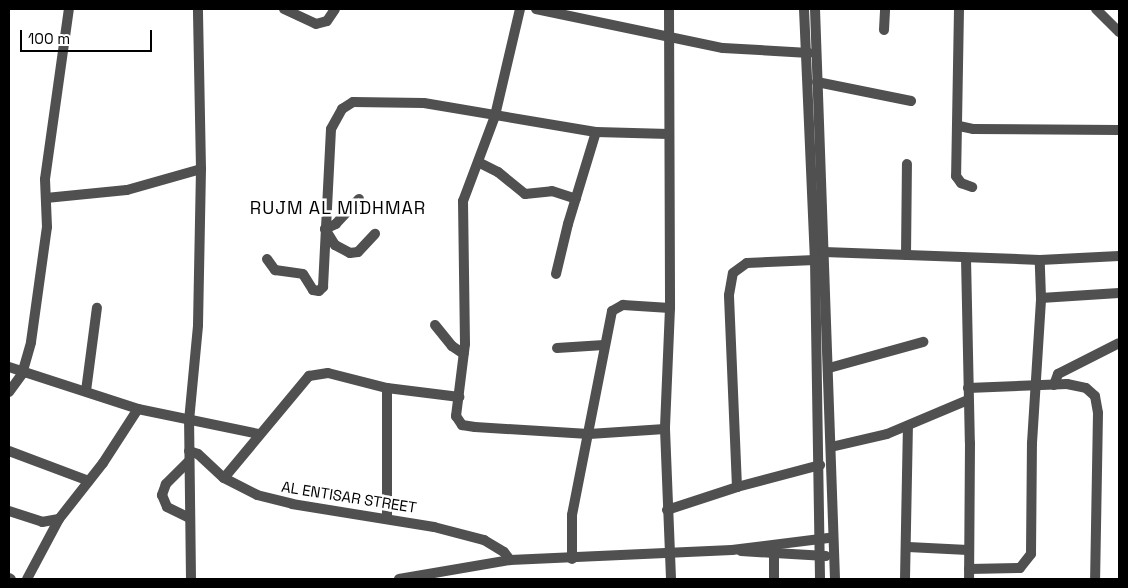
<!DOCTYPE html>
<style>
body{margin:0}
#map{position:relative;width:1128px;height:588px;overflow:hidden;background:#fff;font-family:"Space Grotesk",sans-serif}
div>[style]{position:absolute}
.minor>*{height:10px;margin:-5px;padding:0 5px;transform-origin:5px;border-radius:5px;background:#505050}
span{translate:-50% -50%;white-space:nowrap;text-align:center;line-height:1.15;-webkit-text-stroke:5px #fff;paint-order:stroke}
.street-label{font-size:15px;color:#000}
.quarter-label{font-size:18px;color:#000;letter-spacing:1px}
.frame{position:absolute;inset:0;border:10px solid #000;pointer-events:none}
.scale{position:absolute;left:20px;top:30px;width:132px;height:22px;box-sizing:border-box;border:2px solid #000;border-top:0;padding-left:6px;font-size:15px;line-height:18px;white-space:nowrap;color:#000;-webkit-text-stroke:4px #fff;paint-order:stroke}
</style>
<div id="map">
<div class="minor">
<div style="left:284px;top:9px;width:35px;rotate:25deg"></div>
<div style="left:316px;top:24px;width:11px;rotate:-15deg"></div>
<div style="left:327px;top:21px;width:14px;rotate:-56deg"></div>
<div style="left:520px;top:9px;width:110px;rotate:103.2deg"></div>
<div style="left:495px;top:116px;width:91px;rotate:110.6deg"></div>
<div style="left:463px;top:201px;width:143px;rotate:89.2deg"></div>
<div style="left:465px;top:344px;width:73px;rotate:97.1deg"></div>
<div style="left:456px;top:416px;width:11px;rotate:56deg"></div>
<div style="left:462px;top:425px;width:13px;rotate:9deg"></div>
<div style="left:475px;top:427px;width:114px;rotate:3.5deg"></div>
<div style="left:589px;top:434px;width:76px;rotate:-3.8deg"></div>
<div style="left:536px;top:9px;width:191px;rotate:11.8deg"></div>
<div style="left:723px;top:48px;width:86px;rotate:3.3deg"></div>
<div style="left:669px;top:9px;width:299px;rotate:89.8deg"></div>
<div style="left:670px;top:308px;width:121px;rotate:92.4deg"></div>
<div style="left:665px;top:429px;width:150px;rotate:87.7deg"></div>
<div style="left:804px;top:9px;width:251px;rotate:87.5deg"></div>
<div style="left:815px;top:260px;width:319px;rotate:89.1deg"></div>
<div style="left:815px;top:9px;width:570px;rotate:87.99deg"></div>
<div style="left:959px;top:9px;width:167px;rotate:91deg"></div>
<div style="left:956px;top:176px;width:9px;rotate:54deg"></div>
<div style="left:961px;top:183px;width:12px;rotate:20deg"></div>
<div style="left:1096px;top:9px;width:33px;rotate:45deg"></div>
<div style="left:884px;top:30px;width:21px;rotate:-87deg"></div>
<div style="left:817px;top:82px;width:96px;rotate:11.4deg"></div>
<div style="left:959px;top:126px;width:14px;rotate:12deg"></div>
<div style="left:973px;top:129px;width:146px;rotate:0.4deg"></div>
<div style="left:480px;top:163px;width:20px;rotate:27deg"></div>
<div style="left:498px;top:172px;width:35px;rotate:39deg"></div>
<div style="left:525px;top:194px;width:27px;rotate:-6deg"></div>
<div style="left:552px;top:191px;width:25px;rotate:18deg"></div>
<div style="left:46px;top:198px;width:81px;rotate:-5.6deg"></div>
<div style="left:127px;top:190px;width:77px;rotate:-15.8deg"></div>
<div style="left:359px;top:199px;width:34px;rotate:133deg"></div>
<div style="left:336px;top:224px;width:12px;rotate:156deg"></div>
<div style="left:325px;top:229px;width:19px;rotate:58deg"></div>
<div style="left:335px;top:245px;width:17px;rotate:28deg"></div>
<div style="left:350px;top:253px;width:8px;rotate:-7deg"></div>
<div style="left:358px;top:252px;width:25px;rotate:-47deg"></div>
<div style="left:824px;top:252px;width:216px;rotate:2.1deg"></div>
<div style="left:1040px;top:260px;width:79px;rotate:-2.9deg"></div>
<div style="left:906px;top:255px;width:91px;rotate:-89.4deg"></div>
<div style="left:966px;top:258px;width:185px;rotate:88.8deg"></div>
<div style="left:970px;top:443px;width:136px;rotate:90.4deg"></div>
<div style="left:267px;top:259px;width:14px;rotate:54deg"></div>
<div style="left:275px;top:270px;width:28px;rotate:8deg"></div>
<div style="left:303px;top:274px;width:19px;rotate:58deg"></div>
<div style="left:313px;top:290px;width:6px;rotate:9deg"></div>
<div style="left:319px;top:291px;width:6px;rotate:-45deg"></div>
<div style="left:323px;top:287px;width:158px;rotate:-87.1deg"></div>
<div style="left:331px;top:129px;width:23px;rotate:-61deg"></div>
<div style="left:342px;top:109px;width:13px;rotate:-32deg"></div>
<div style="left:353px;top:102px;width:71px;rotate:0.8deg"></div>
<div style="left:424px;top:103px;width:174px;rotate:9.6deg"></div>
<div style="left:596px;top:132px;width:73px;rotate:1.6deg"></div>
<div style="left:556px;top:274px;width:51px;rotate:-76.5deg"></div>
<div style="left:568px;top:224px;width:96px;rotate:-73.1deg"></div>
<div style="left:1041px;top:298px;width:78px;rotate:-3.7deg"></div>
<div style="left:435px;top:325px;width:27px;rotate:51deg"></div>
<div style="left:452px;top:346px;width:14px;rotate:34deg"></div>
<div style="left:557px;top:348px;width:47px;rotate:-3.7deg"></div>
<div style="left:9px;top:367px;width:136px;rotate:18deg"></div>
<div style="left:138px;top:409px;width:124px;rotate:11.7deg"></div>
<div style="left:829px;top:368px;width:98px;rotate:-15.5deg"></div>
<div style="left:1054px;top:385px;width:12px;rotate:-70deg"></div>
<div style="left:1058px;top:374px;width:68px;rotate:-26.9deg"></div>
<div style="left:968px;top:388px;width:99px;rotate:-2.3deg"></div>
<div style="left:1067px;top:384px;width:19px;rotate:12deg"></div>
<div style="left:1086px;top:388px;width:12px;rotate:42deg"></div>
<div style="left:1095px;top:396px;width:17px;rotate:80deg"></div>
<div style="left:1098px;top:413px;width:166px;rotate:91deg"></div>
<div style="left:86px;top:391px;width:84px;rotate:-82.5deg"></div>
<div style="left:9px;top:392px;width:22px;rotate:-54deg"></div>
<div style="left:22px;top:374px;width:33px;rotate:-74deg"></div>
<div style="left:31px;top:342px;width:116px;rotate:-82.1deg"></div>
<div style="left:47px;top:227px;width:48px;rotate:-92.4deg"></div>
<div style="left:45px;top:179px;width:172px;rotate:-82deg"></div>
<div style="left:831px;top:447px;width:57px;rotate:-13.1deg"></div>
<div style="left:887px;top:434px;width:88px;rotate:-22.8deg"></div>
<div style="left:9px;top:451px;width:85px;rotate:20.6deg"></div>
<div style="left:189px;top:451px;width:9px;rotate:18deg"></div>
<div style="left:198px;top:454px;width:35px;rotate:43deg"></div>
<div style="left:224px;top:478px;width:37px;rotate:27deg"></div>
<div style="left:257px;top:495px;width:36px;rotate:14deg"></div>
<div style="left:292px;top:504px;width:144px;rotate:9.2deg"></div>
<div style="left:434px;top:527px;width:52px;rotate:14.6deg"></div>
<div style="left:484px;top:540px;width:23px;rotate:31deg"></div>
<div style="left:504px;top:552px;width:10px;rotate:53deg"></div>
<div style="left:189px;top:461px;width:33px;rotate:135deg"></div>
<div style="left:166px;top:484px;width:12px;rotate:110deg"></div>
<div style="left:162px;top:495px;width:13px;rotate:67deg"></div>
<div style="left:167px;top:507px;width:25px;rotate:26deg"></div>
<div style="left:224px;top:478px;width:133px;rotate:-50.2deg"></div>
<div style="left:309px;top:376px;width:19px;rotate:-9deg"></div>
<div style="left:328px;top:373px;width:61px;rotate:14.3deg"></div>
<div style="left:387px;top:388px;width:73px;rotate:7.1deg"></div>
<div style="left:737px;top:487px;width:192px;rotate:-92.4deg"></div>
<div style="left:729px;top:295px;width:22px;rotate:-80deg"></div>
<div style="left:733px;top:273px;width:17px;rotate:-36deg"></div>
<div style="left:747px;top:263px;width:68px;rotate:-2.5deg"></div>
<div style="left:667px;top:510px;width:74px;rotate:-18.2deg"></div>
<div style="left:737px;top:487px;width:86px;rotate:-14.8deg"></div>
<div style="left:9px;top:511px;width:35px;rotate:18deg"></div>
<div style="left:42px;top:522px;width:17px;rotate:-10deg"></div>
<div style="left:387px;top:517px;width:129px;rotate:-90deg"></div>
<div style="left:908px;top:547px;width:60px;rotate:2.9deg"></div>
<div style="left:741px;top:551px;width:85px;rotate:3.4deg"></div>
<div style="left:774px;top:553px;width:26px;rotate:90deg"></div>
<div style="left:572px;top:559px;width:44px;rotate:-90deg"></div>
<div style="left:572px;top:515px;width:208px;rotate:-78.9deg"></div>
<div style="left:612px;top:311px;width:13px;rotate:-29deg"></div>
<div style="left:623px;top:305px;width:47px;rotate:3.7deg"></div>
<div style="left:969px;top:569px;width:51px;rotate:-1.1deg"></div>
<div style="left:1020px;top:568px;width:18px;rotate:-52deg"></div>
<div style="left:1031px;top:554px;width:111px;rotate:-89.5deg"></div>
<div style="left:1032px;top:443px;width:145px;rotate:-86.4deg"></div>
<div style="left:1041px;top:298px;width:38px;rotate:-92deg"></div>
<div style="left:9px;top:578px;width:2px;rotate:27deg"></div>
<div style="left:27px;top:579px;width:68px;rotate:-61.9deg"></div>
<div style="left:59px;top:519px;width:71px;rotate:-51.8deg"></div>
<div style="left:103px;top:463px;width:64px;rotate:-57.1deg"></div>
<div style="left:191px;top:579px;width:158px;rotate:-90.7deg"></div>
<div style="left:189px;top:421px;width:96px;rotate:-84.6deg"></div>
<div style="left:198px;top:325px;width:156px;rotate:-88.9deg"></div>
<div style="left:201px;top:169px;width:160px;rotate:-91.1deg"></div>
<div style="left:399px;top:579px;width:113px;rotate:-9.7deg"></div>
<div style="left:510px;top:560px;width:222px;rotate:-2.6deg"></div>
<div style="left:732px;top:550px;width:97px;rotate:-7.1deg"></div>
<div style="left:905px;top:579px;width:153px;rotate:-88.9deg"></div>
</div>
<div class="street-label">
<span style="left:349px;top:497px;rotate:9deg">AL ENTISAR STREET</span>
</div>
<div class="quarter-label">
<span style="left:338px;top:208px">RUJM AL MIDHMAR</span>
</div>
<div class="frame"></div>
<div class="scale">100 m</div>
</div>
